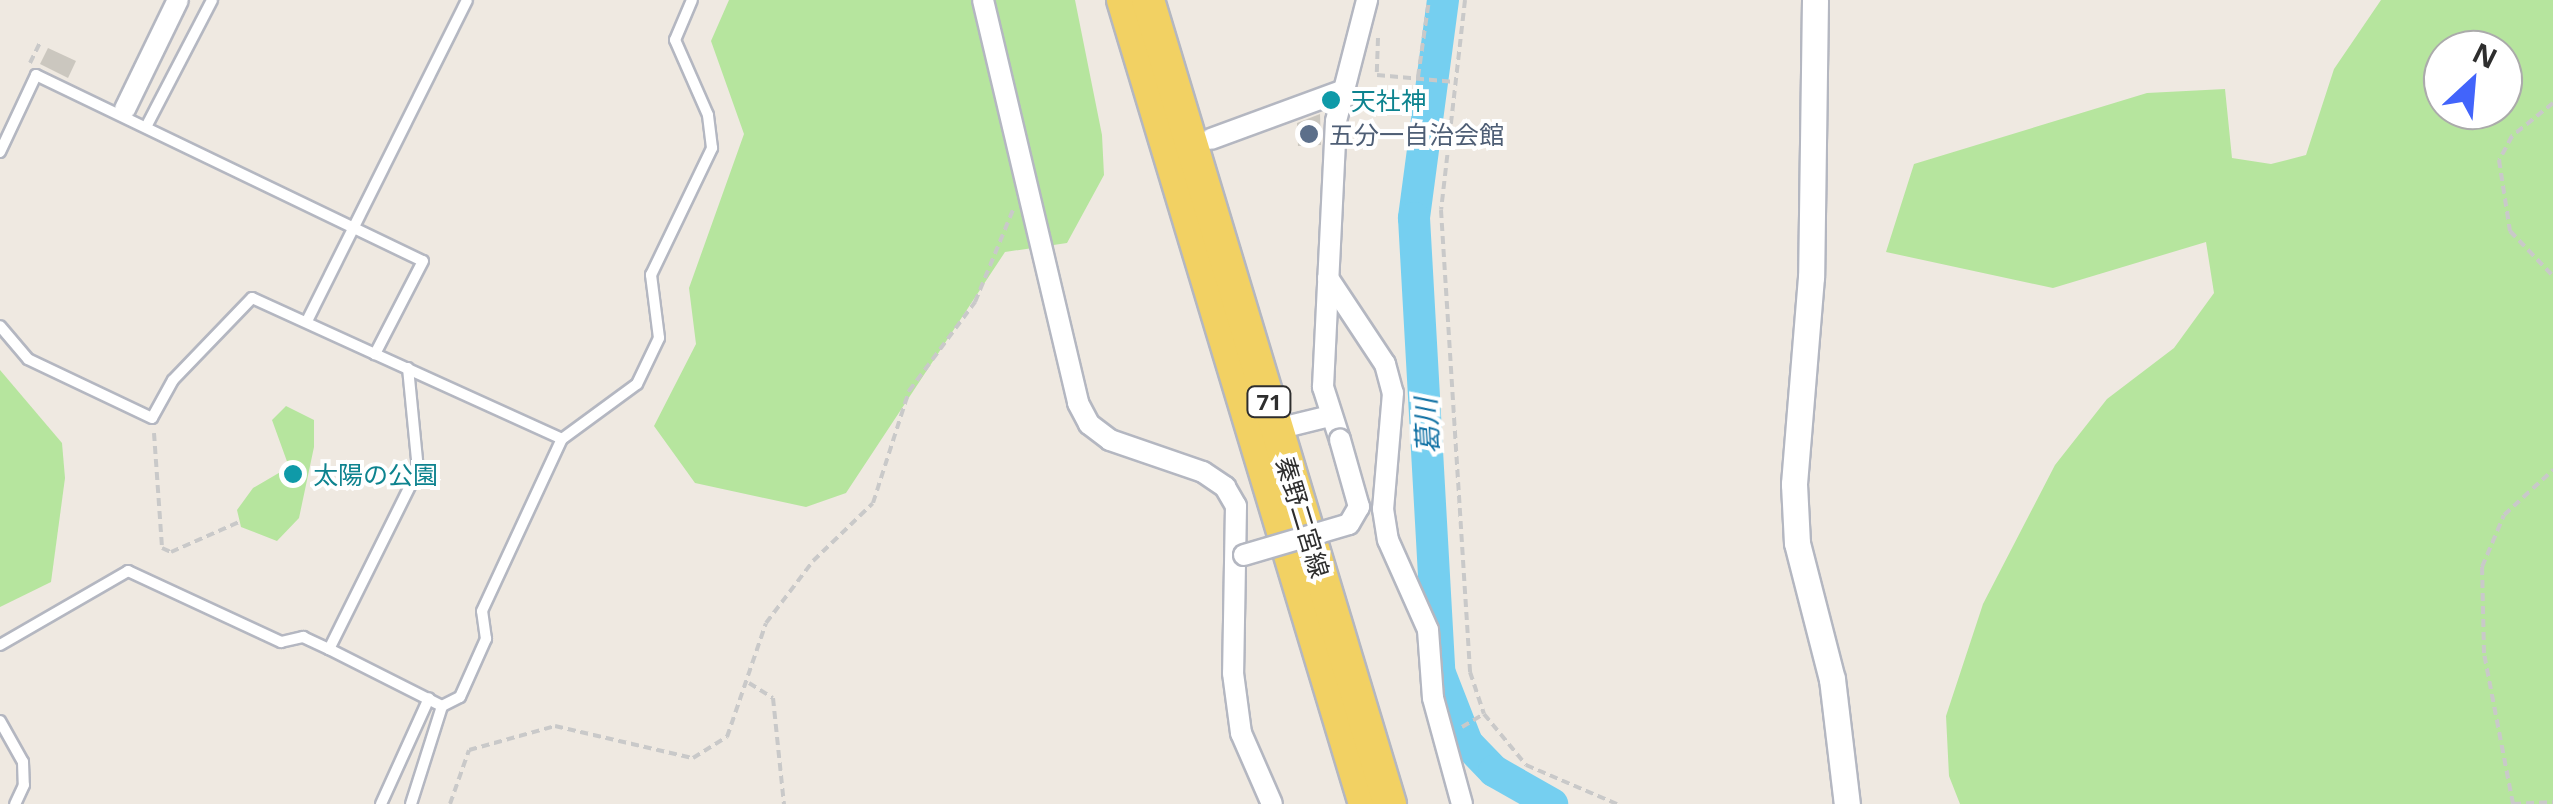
<!DOCTYPE html>
<meta charset="utf-8">
<style>
body{margin:0}
#map{position:relative;width:2553px;height:804px;overflow:hidden;background:#efe9e1;font-family:"Noto Sans","Noto Sans JP",sans-serif}
div>[style]{position:absolute}
.green>*{inset:0;background:#b6e59e}
.river>*{height:32px;margin:-16px;padding:0 16px;transform-origin:16px;border-radius:16px;background:#75cff0}
.building>*{inset:0;background:#cbc7bf}
.path>*{height:4px;margin-top:-2px;transform-origin:0;background:repeating-linear-gradient(90deg,#c9c9c9 0 8px,transparent 0 13px)}
.roads{filter:drop-shadow(2px 0 #b4b7c1) drop-shadow(-2px 0 #b4b7c1) drop-shadow(0 2px #b4b7c1) drop-shadow(0 -2px #b4b7c1)}
.service>*{height:10px;margin:-5px;padding:0 5px;transform-origin:5px;border-radius:5px;background:#fff}
.minor>*{height:20px;margin:-10px;padding:0 10px;transform-origin:10px;border-radius:10px;background:#fff}
.tertiary>*{height:25px;margin:-12.5px;padding:0 12.5px;transform-origin:12.5px;border-radius:12.5px;background:#fff}
.primary>*{height:32px;margin:-16px;padding:0 16px;transform-origin:16px;border-radius:16px;background:#f2d163}
.bridges{filter:drop-shadow(2px 0 #b4b7c1) drop-shadow(-2px 0 #b4b7c1) drop-shadow(0 2px #b4b7c1) drop-shadow(0 -2px #b4b7c1)}
.minor-bridge>*{height:20px;margin:-10px;padding:0 10px;transform-origin:10px;border-radius:10px;background:#fff}
.dots>*{width:28px;height:28px;translate:-50% -50%;box-sizing:border-box;border:5px solid #fff;border-radius:50%}
span{translate:-50% -50%;white-space:nowrap;text-align:center;line-height:1.15;-webkit-text-stroke:8px #fff;paint-order:stroke}
.shield-label span{padding:2px 8px;background:#fff;border:2px solid;border-radius:8px;-webkit-text-stroke-width:0}
.shield-label{font-size:22px;color:#2e2e2e;font-weight:700}
.culture-label{font-size:25px;color:#0d838f}
.left{translate:0 -50%;text-align:left}
.service-label{font-size:25px;color:#4e5e75}
.street-label{font-size:25px;color:#2e2e2e}
.water-label{font-size:28px;color:#0d6fa3;font-style:italic}
.north{position:absolute;left:2423px;top:30px;width:100px;height:100px;box-sizing:border-box;background:#fff;border:2px solid #ababab;border-radius:50%;rotate:26deg;font-size:28px;font-weight:700;line-height:40px;text-align:center;color:#2e2e2e}
.north::after{content:'';display:block;margin:auto;width:35px;height:45px;background:#4264fb;clip-path:polygon(50% 0,100% 100%,50% 72%,0 100%)}
</style>
<div id="map">
<div class="green">
<div style="clip-path:polygon(729px 0,1075px 0,1102px 135px,1104px 175px,1067px 243px,1005px 252px,846px 493px,806px 507px,695px 483px,654px 426px,696px 344px,689px 288px,744px 134px,711px 41px)"></div>
<div style="clip-path:polygon(evenodd,2381px 0,2553px 0,2553px 804px,1960px 804px,1949px 776px,1946px 716px,1983px 604px,2055px 465px,2107px 399px,2174px 348px,2214px 293px,2206px 242px,2053px 288px,1886px 252px,1914px 164px,2147px 93px,2225px 89px,2232px 158px,2271px 164px,2306px 155px,2334px 69px,2381px 0,2443px 50px,2503px 50px,2503px 110px,2443px 110px,2443px 50px)"></div>
<div style="clip-path:polygon(0 370px,62px 443px,65px 478px,51px 582px,0 607px)"></div>
<div style="clip-path:polygon(286px 406px,314px 420px,314px 447px,299px 518px,277px 541px,241px 527px,237px 510px,253px 488px,289px 467px,272px 420px)"></div>
</div>
<div class="river">
<div style="left:1443px;top:0;width:220px;rotate:97.6deg"></div>
<div style="left:1414px;top:218px;width:454px;rotate:86.8deg"></div>
<div style="left:1439px;top:671px;width:77px;rotate:68.7deg"></div>
<div style="left:1467px;top:743px;width:39px;rotate:46deg"></div>
<div style="left:1494px;top:771px;width:67px;rotate:29.6deg"></div>
</div>
<div class="building">
<div style="clip-path:polygon(48px 48px,76px 61px,68px 78px,40px 64px)"></div>
<div style="clip-path:polygon(1320px 114px,1321px 145px,1298px 146px,1297px 123px)"></div>
</div>
<div class="path">
<div style="left:1465px;top:0;width:211px;rotate:96.5deg"></div>
<div style="left:1441px;top:210px;width:463px;rotate:86.4deg"></div>
<div style="left:1470px;top:672px;width:44px;rotate:71.6deg"></div>
<div style="left:1484px;top:714px;width:66px;rotate:50.5deg"></div>
<div style="left:1526px;top:765px;width:99px;rotate:23.2deg"></div>
<div style="left:1378px;top:38px;width:37px;rotate:92deg"></div>
<div style="left:1377px;top:75px;width:78px;rotate:5.1deg"></div>
<div style="left:30px;top:63px;width:25px;rotate:-64deg"></div>
<div style="left:1418px;top:77px;width:78px;rotate:-81.9deg"></div>
<div style="left:2553px;top:103px;width:53px;rotate:141.2deg"></div>
<div style="left:2512px;top:136px;width:27px;rotate:118deg"></div>
<div style="left:2499px;top:160px;width:72px;rotate:81.2deg"></div>
<div style="left:2510px;top:231px;width:62px;rotate:46.3deg"></div>
<div style="left:154px;top:433px;width:115px;rotate:86deg"></div>
<div style="left:162px;top:548px;width:10px;rotate:24deg"></div>
<div style="left:171px;top:552px;width:74px;rotate:-23.8deg"></div>
<div style="left:749px;top:683px;width:28px;rotate:32deg"></div>
<div style="left:773px;top:698px;width:107px;rotate:84.1deg"></div>
<div style="left:1462px;top:727px;width:26px;rotate:-31deg"></div>
<div style="left:450px;top:804px;width:57px;rotate:-70.6deg"></div>
<div style="left:469px;top:750px;width:89px;rotate:-15.6deg"></div>
<div style="left:555px;top:726px;width:142px;rotate:13.1deg"></div>
<div style="left:693px;top:758px;width:40px;rotate:-32deg"></div>
<div style="left:727px;top:737px;width:120px;rotate:-71.1deg"></div>
<div style="left:766px;top:623px;width:78px;rotate:-52.8deg"></div>
<div style="left:813px;top:561px;width:83px;rotate:-44deg"></div>
<div style="left:873px;top:503px;width:118px;rotate:-72.2deg"></div>
<div style="left:909px;top:391px;width:111px;rotate:-53.4deg"></div>
<div style="left:975px;top:302px;width:100px;rotate:-67.6deg"></div>
<div style="left:2513px;top:804px;width:154px;rotate:-100.9deg"></div>
<div style="left:2484px;top:653px;width:86px;rotate:-91.3deg"></div>
<div style="left:2482px;top:567px;width:56px;rotate:-67.1deg"></div>
<div style="left:2504px;top:515px;width:67px;rotate:-42.6deg"></div>
<div style="left:2513px;top:804px;width:40px;rotate:-2.9deg"></div>
</div>
<div class="roads">
<div class="service">
<div style="left:146px;top:127px;width:143px;rotate:-62.5deg"></div>
<div style="left:0;top:152px;width:85px;rotate:-64.9deg"></div>
<div style="left:36px;top:75px;width:429px;rotate:25.7deg"></div>
<div style="left:423px;top:261px;width:105px;rotate:117.3deg"></div>
<div style="left:375px;top:354px;width:135px;rotate:-155.5deg"></div>
<div style="left:252px;top:298px;width:114px;rotate:133.9deg"></div>
<div style="left:173px;top:380px;width:43px;rotate:118.9deg"></div>
<div style="left:152px;top:418px;width:137px;rotate:-154.6deg"></div>
<div style="left:28px;top:359px;width:43px;rotate:-130.3deg"></div>
<div style="left:308px;top:319px;width:356px;rotate:-63.5deg"></div>
<div style="left:375px;top:354px;width:205px;rotate:24.4deg"></div>
<div style="left:562px;top:439px;width:93px;rotate:-36.3deg"></div>
<div style="left:637px;top:384px;width:51px;rotate:-64.4deg"></div>
<div style="left:659px;top:338px;width:64px;rotate:-97.2deg"></div>
<div style="left:651px;top:275px;width:141px;rotate:-64.3deg"></div>
<div style="left:712px;top:148px;width:33px;rotate:-97deg"></div>
<div style="left:708px;top:115px;width:82px;rotate:-113.7deg"></div>
<div style="left:675px;top:40px;width:43px;rotate:-67deg"></div>
<div style="left:408px;top:368px;width:102px;rotate:84.4deg"></div>
<div style="left:418px;top:470px;width:200px;rotate:116.4deg"></div>
<div style="left:329px;top:649px;width:127px;rotate:26.8deg"></div>
<div style="left:442px;top:706px;width:20px;rotate:-27deg"></div>
<div style="left:460px;top:697px;width:64px;rotate:-65.9deg"></div>
<div style="left:486px;top:639px;width:28px;rotate:-98deg"></div>
<div style="left:482px;top:611px;width:190px;rotate:-65.1deg"></div>
<div style="left:0;top:645px;width:148px;rotate:-30deg"></div>
<div style="left:128px;top:571px;width:169px;rotate:24.9deg"></div>
<div style="left:281px;top:642px;width:23px;rotate:-13deg"></div>
<div style="left:303px;top:637px;width:29px;rotate:25deg"></div>
<div style="left:0;top:721px;width:47px;rotate:60.7deg"></div>
<div style="left:23px;top:762px;width:23px;rotate:88deg"></div>
<div style="left:24px;top:785px;width:21px;rotate:115deg"></div>
<div style="left:381px;top:804px;width:116px;rotate:-65.6deg"></div>
<div style="left:411px;top:804px;width:103px;rotate:-72.4deg"></div>
</div>
<div class="minor">
<div style="left:983px;top:0;width:414px;rotate:76.7deg"></div>
<div style="left:1078px;top:403px;width:24px;rotate:62deg"></div>
<div style="left:1089px;top:424px;width:26px;rotate:37deg"></div>
<div style="left:1110px;top:440px;width:98px;rotate:19deg"></div>
<div style="left:1203px;top:472px;width:27px;rotate:34deg"></div>
<div style="left:1225px;top:487px;width:22px;rotate:60deg"></div>
<div style="left:1236px;top:506px;width:167px;rotate:91deg"></div>
<div style="left:1233px;top:673px;width:61px;rotate:82.4deg"></div>
<div style="left:1241px;top:733px;width:77px;rotate:66.4deg"></div>
<div style="left:125px;top:109px;width:121px;rotate:-64.1deg"></div>
<div style="left:1211px;top:139px;width:136px;rotate:-20.2deg"></div>
<div style="left:1328px;top:278px;width:103px;rotate:56.5deg"></div>
<div style="left:1385px;top:364px;width:30px;rotate:75deg"></div>
<div style="left:1393px;top:393px;width:116px;rotate:94.9deg"></div>
<div style="left:1383px;top:509px;width:31px;rotate:81deg"></div>
<div style="left:1388px;top:540px;width:98px;rotate:66deg"></div>
<div style="left:1428px;top:630px;width:68px;rotate:85.8deg"></div>
<div style="left:1433px;top:698px;width:110px;rotate:74.7deg"></div>
<div style="left:1277px;top:429px;width:55px;rotate:-13.8deg"></div>
<div style="left:1340px;top:440px;width:56px;rotate:-107.8deg"></div>
<div style="left:1323px;top:387px;width:266px;rotate:-87.2deg"></div>
<div style="left:1336px;top:121px;width:125px;rotate:-75.6deg"></div>
</div>
<div class="tertiary">
<div style="left:1815px;top:0;width:277px;rotate:90.8deg"></div>
<div style="left:1811px;top:277px;width:208px;rotate:94.7deg"></div>
<div style="left:1794px;top:484px;width:59px;rotate:87.1deg"></div>
<div style="left:1797px;top:543px;width:140px;rotate:75.6deg"></div>
<div style="left:1832px;top:679px;width:126px;rotate:83.2deg"></div>
</div>
<div class="primary">
<div style="left:1123px;top:0;width:840px;rotate:73.25deg"></div>
<div style="left:1148px;top:0;width:840px;rotate:73.25deg"></div>
</div>
</div>
<div class="bridges">
<div class="minor-bridge">
<div style="left:1244px;top:555px;width:109px;rotate:-16.4deg"></div>
<div style="left:1349px;top:524px;width:20px;rotate:-60deg"></div>
<div style="left:1359px;top:507px;width:70px;rotate:-105.8deg"></div>
</div>
</div>
<div class="dots">
<div style="left:1331px;top:100px;background:#0f9aa8"></div>
<div style="left:1309px;top:134px;background:#5c6f8a"></div>
<div style="left:293px;top:474px;background:#0f9aa8"></div>
</div>
<div class="shield-label">
<span style="left:1269px;top:402px">71</span>
</div>
<div class="culture-label">
<span class="left" style="left:1351px;top:100px">天社神</span>
<span class="left" style="left:313px;top:474px">太陽の公園</span>
</div>
<div class="service-label">
<span class="left" style="left:1329px;top:134px">五分一自治会館</span>
</div>
<div class="street-label">
<span style="left:1303px;top:517px;rotate:73deg">秦野二宮線</span>
</div>
<div class="water-label">
<span style="left:1426px;top:426px;rotate:-93deg">葛川</span>
</div>
<div class="north">N</div>
</div>
